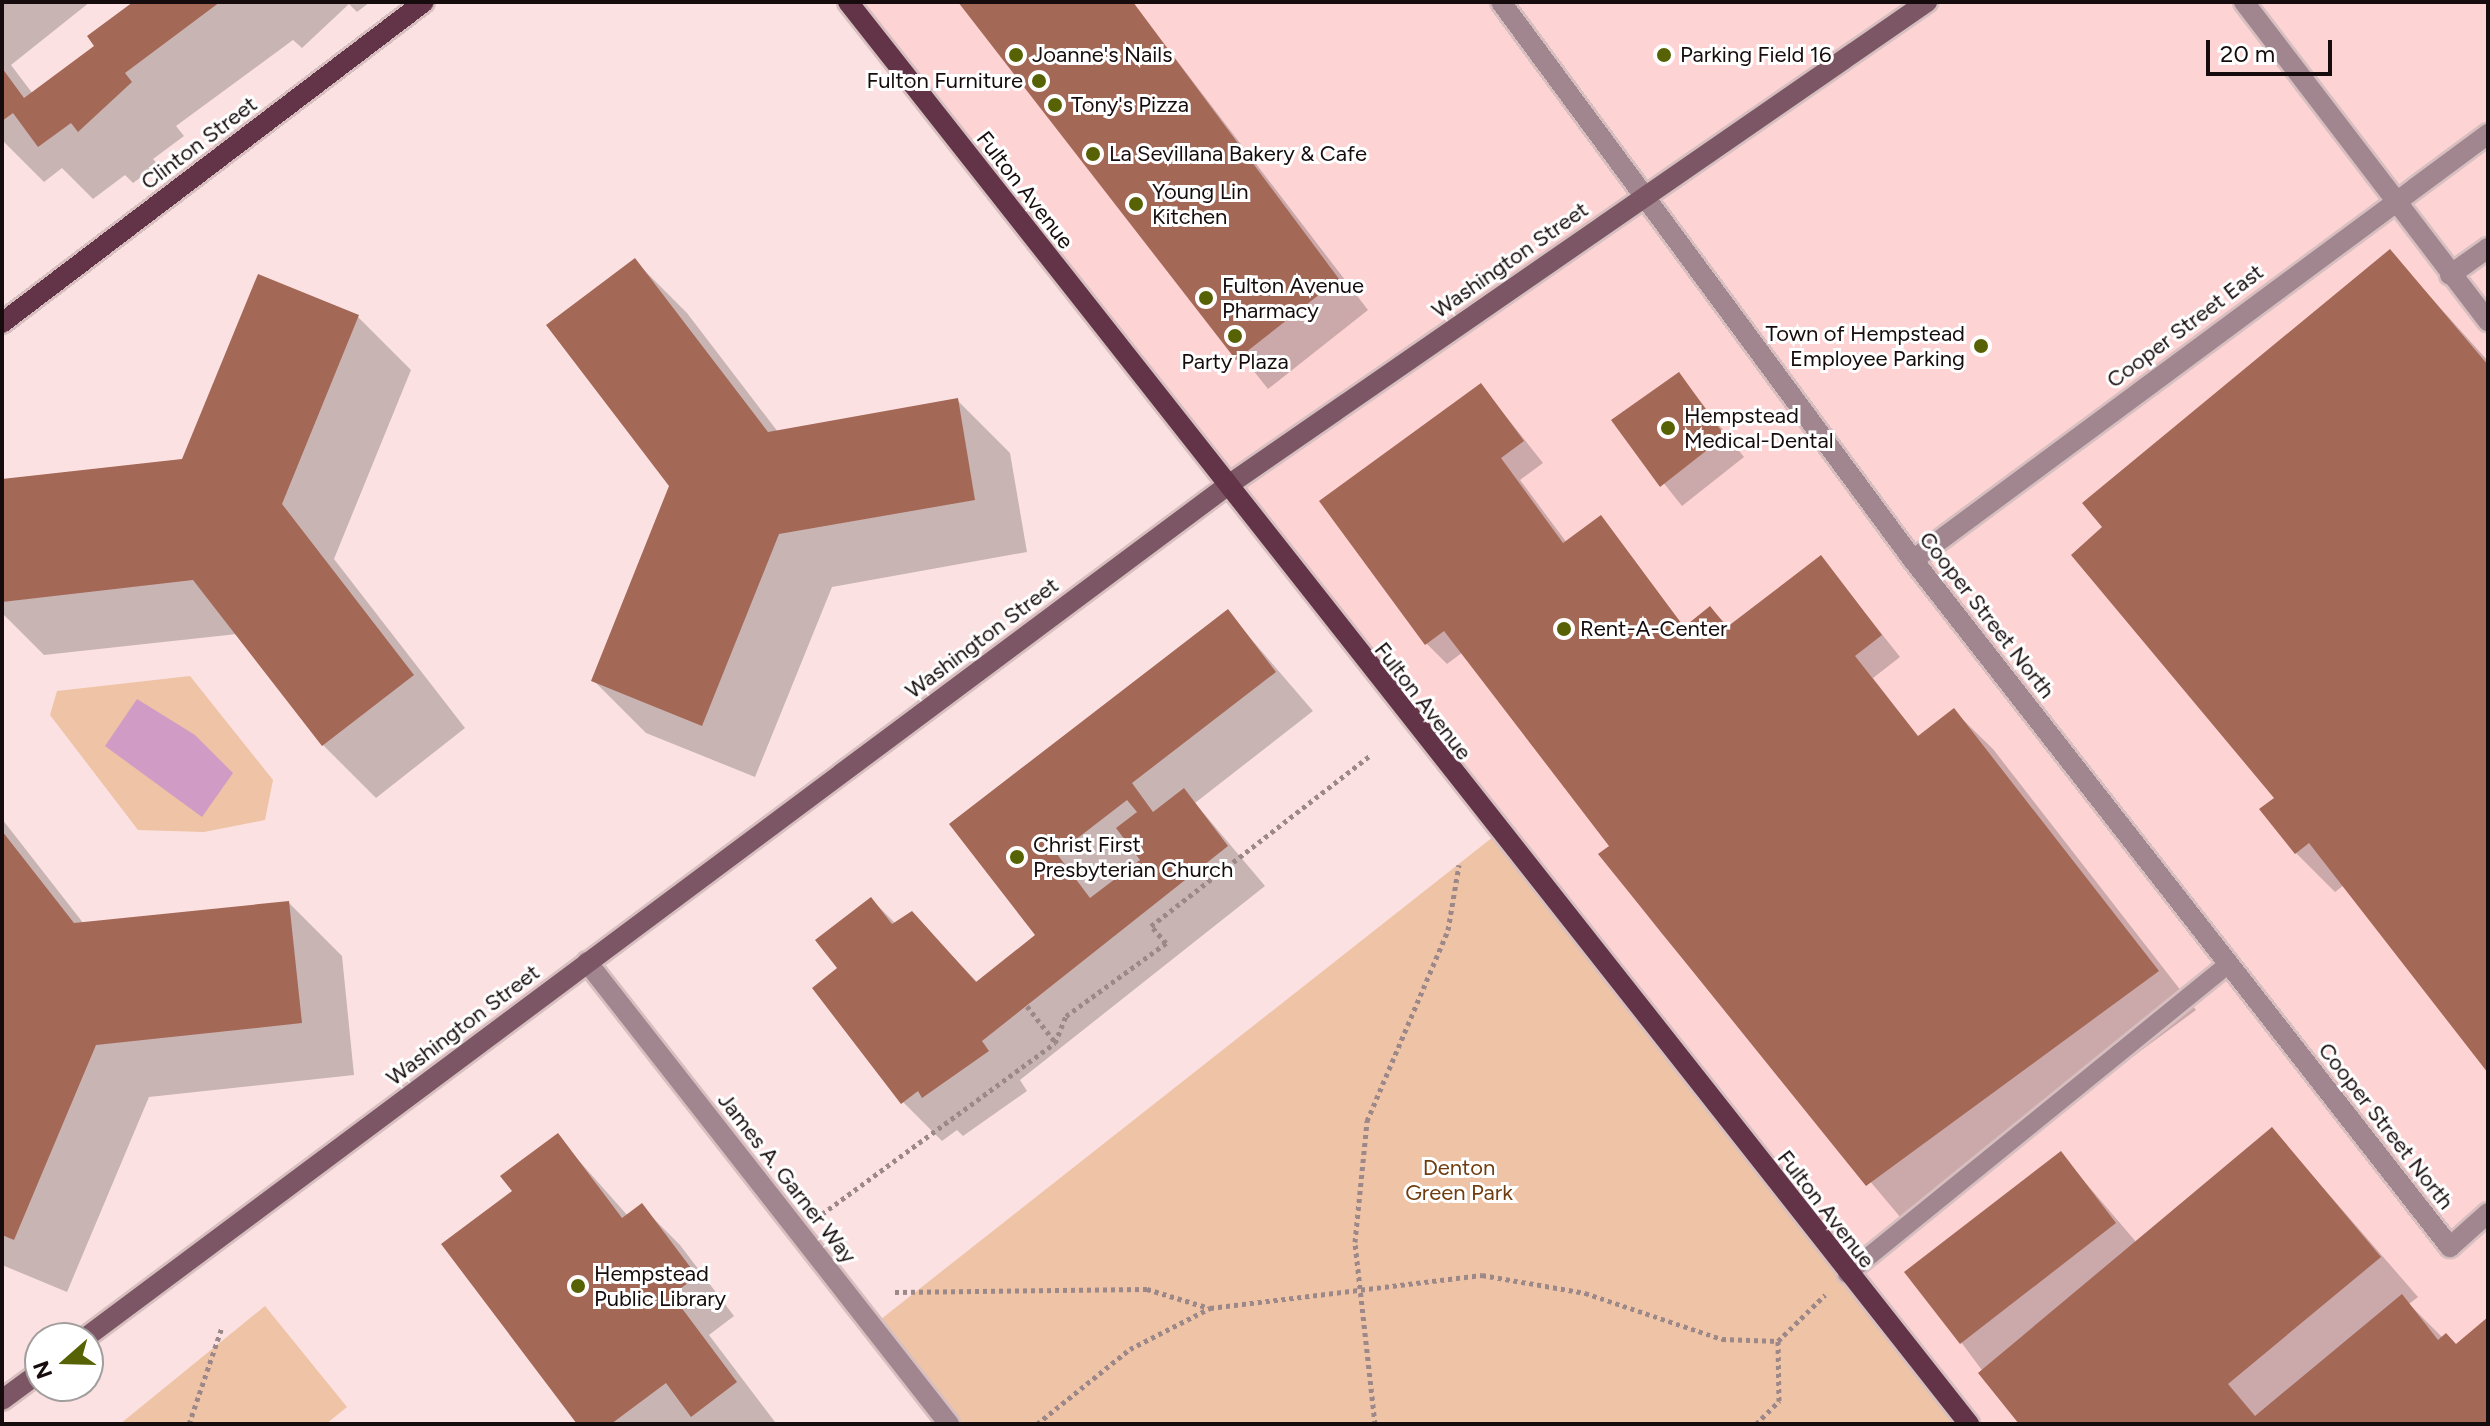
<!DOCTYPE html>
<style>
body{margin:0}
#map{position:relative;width:2490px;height:1426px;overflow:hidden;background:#fce1e2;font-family:Figtree,sans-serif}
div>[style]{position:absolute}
.built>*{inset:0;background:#fed3d4}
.green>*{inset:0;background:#eec3a6}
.water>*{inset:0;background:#d09bc4}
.shadow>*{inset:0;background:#0003}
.building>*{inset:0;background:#a46857}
.path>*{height:5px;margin-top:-2.5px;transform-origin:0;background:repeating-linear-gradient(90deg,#9d8889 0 4px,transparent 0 8px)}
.roads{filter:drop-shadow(2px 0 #d7bfc0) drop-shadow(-2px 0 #d7bfc0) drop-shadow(0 2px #d7bfc0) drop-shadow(0 -2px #d7bfc0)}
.service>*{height:18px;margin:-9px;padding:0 9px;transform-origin:9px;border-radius:9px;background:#a1858f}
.minor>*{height:20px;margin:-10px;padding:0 10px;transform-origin:10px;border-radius:10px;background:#a1858f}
.secondary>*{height:20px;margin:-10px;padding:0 10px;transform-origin:10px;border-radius:10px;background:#7d5665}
.primary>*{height:20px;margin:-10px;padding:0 10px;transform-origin:10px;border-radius:10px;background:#633447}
.dots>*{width:22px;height:22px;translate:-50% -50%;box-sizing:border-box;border:4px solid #fff;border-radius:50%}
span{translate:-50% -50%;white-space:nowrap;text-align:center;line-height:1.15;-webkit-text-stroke:6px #fff;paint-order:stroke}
.poi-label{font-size:22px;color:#170c0d}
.left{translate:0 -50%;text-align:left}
.right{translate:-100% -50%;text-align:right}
.street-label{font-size:22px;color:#170c0d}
.park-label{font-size:22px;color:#703d10}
.frame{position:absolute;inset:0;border:4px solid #170c0d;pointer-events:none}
.north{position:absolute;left:24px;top:1322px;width:80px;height:80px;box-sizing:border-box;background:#fff;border:2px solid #a29e9e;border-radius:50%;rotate:250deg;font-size:22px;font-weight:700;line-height:32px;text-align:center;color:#170c0d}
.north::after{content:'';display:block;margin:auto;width:28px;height:36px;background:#566203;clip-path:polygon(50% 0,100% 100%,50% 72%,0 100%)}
.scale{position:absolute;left:2206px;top:40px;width:126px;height:36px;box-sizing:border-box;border:4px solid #170c0d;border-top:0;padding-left:10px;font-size:24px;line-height:28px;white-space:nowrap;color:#170c0d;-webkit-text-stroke:6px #fff;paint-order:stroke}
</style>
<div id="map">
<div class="built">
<div style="clip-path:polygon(848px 2px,2488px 2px,2488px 1424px,1971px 1424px)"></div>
</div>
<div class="green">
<div style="clip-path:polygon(190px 676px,273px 780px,265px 820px,204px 832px,138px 830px,50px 715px,57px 691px)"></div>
<div style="clip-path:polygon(1498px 833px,1971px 1424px,948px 1424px,871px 1327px)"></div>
<div style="clip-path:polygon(265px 1306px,347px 1407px,326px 1424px,120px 1424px)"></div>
</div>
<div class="water">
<div style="clip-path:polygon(137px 699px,195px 735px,233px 773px,202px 817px,105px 746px)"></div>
</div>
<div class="shadow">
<div style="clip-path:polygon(2px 2px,90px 2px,11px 65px,33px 94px,97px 46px,137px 2px,370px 2px,357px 12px,349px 4px,302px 48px,293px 40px,176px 126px,184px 136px,153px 159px,158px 165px,133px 183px,125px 175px,93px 199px,62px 168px,44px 182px,2px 140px)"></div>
<div style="clip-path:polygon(961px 2px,1132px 2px,1368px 310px,1268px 389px)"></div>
<div style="clip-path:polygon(2390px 252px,2488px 361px,2488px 1069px,2344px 885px,2335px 892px,2296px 853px,2276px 798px)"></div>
<div style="clip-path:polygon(634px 260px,687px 313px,778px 432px,957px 400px,1010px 453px,1027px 552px,832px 587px,755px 777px,646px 733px,593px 680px,671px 486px)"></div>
<div style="clip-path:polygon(259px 276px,358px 317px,411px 370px,334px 559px,465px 728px,376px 798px,323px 745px,237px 634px,44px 655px,2px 613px,2px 481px,184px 461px)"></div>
<div style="clip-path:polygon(1679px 374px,1744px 457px,1682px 506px,1614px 421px)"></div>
<div style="clip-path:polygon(1481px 385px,1543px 463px,1520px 480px,1567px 543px,1601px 518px,1685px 628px,1710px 608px,1730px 628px,1821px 557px,1900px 657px,1873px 678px,1919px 738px,1954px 711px,1993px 749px,2196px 1010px,1906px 1224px,1662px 934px,1601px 855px,1612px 846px,1463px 652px,1447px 664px,1427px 644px,1322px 502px)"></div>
<div style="clip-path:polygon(1227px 611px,1313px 711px,1195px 803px,1265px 886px,1020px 1080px,1027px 1091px,963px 1136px,957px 1130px,942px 1141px,903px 1102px,840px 968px,871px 899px,896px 924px,912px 914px,978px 983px,1038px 936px,952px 824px)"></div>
<div style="clip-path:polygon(2px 819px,84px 924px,289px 903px,342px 956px,354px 1075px,149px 1097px,67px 1292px,2px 1265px)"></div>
<div style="clip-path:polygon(2272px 1129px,2418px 1297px,2409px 1304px,2443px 1338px,2457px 1346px,2488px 1320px,2488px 1424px,2022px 1424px,1961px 1342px,2061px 1154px,2137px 1243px)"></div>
<div style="clip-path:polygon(557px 1136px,628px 1216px,641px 1206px,680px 1245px,734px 1316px,709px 1335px,775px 1422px,579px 1424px,515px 1192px)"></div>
</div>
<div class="building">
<div style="clip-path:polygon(133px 2px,220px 2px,125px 73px,132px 82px,78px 132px,71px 123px,38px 147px,13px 113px,2px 121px,2px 68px,24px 98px,94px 46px,87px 36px)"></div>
<div style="clip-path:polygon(958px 2px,1133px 2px,1339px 279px,1236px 360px)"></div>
<div style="clip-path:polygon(2390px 249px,2488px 365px,2488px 1073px,2309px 843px,2295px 854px,2259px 809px,2274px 798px,2071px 555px,2102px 527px,2082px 503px)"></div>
<div style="clip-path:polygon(635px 258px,768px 432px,958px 398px,975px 500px,779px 534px,702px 726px,591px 681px,669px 486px,546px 325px)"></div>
<div style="clip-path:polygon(258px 274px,359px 315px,282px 504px,414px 675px,322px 746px,193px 580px,2px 602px,2px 479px,182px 459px)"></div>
<div style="clip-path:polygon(1679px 372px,1725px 436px,1660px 487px,1611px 420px)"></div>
<div style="clip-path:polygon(1481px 383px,1524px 441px,1501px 458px,1563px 543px,1601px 515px,1684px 627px,1710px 606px,1727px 627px,1821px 555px,1882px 635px,1855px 656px,1918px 736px,1954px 708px,2159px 971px,1866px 1186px,1598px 854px,1609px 846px,1444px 631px,1425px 645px,1319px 501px)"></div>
<div style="clip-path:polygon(evenodd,1228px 609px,1276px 672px,1132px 783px,1153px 812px,1184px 788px,1228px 846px,982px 1041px,989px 1051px,922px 1098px,918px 1091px,901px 1104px,812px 988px,837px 968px,815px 940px,871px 897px,892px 924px,912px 911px,976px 982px,1035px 935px,949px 824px,1228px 609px,1127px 800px,1137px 812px,1116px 828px,1140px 860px,1090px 898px,1057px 854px,1127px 800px)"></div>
<div style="clip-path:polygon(2px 831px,74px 923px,289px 901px,302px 1023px,96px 1045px,14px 1240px,2px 1235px)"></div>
<div style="clip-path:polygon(2272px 1127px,2381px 1257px,2228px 1384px,2255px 1416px,2402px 1294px,2438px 1340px,2446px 1333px,2456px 1344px,2488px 1317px,2488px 1424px,2019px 1424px,1978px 1373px)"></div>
<div style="clip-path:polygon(558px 1133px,622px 1218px,642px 1203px,697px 1276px,672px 1295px,737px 1382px,691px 1417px,666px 1383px,611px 1424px,577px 1424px,441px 1244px,512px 1191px,500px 1176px)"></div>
<div style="clip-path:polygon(2061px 1151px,2116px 1223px,1960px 1344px,1904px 1272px)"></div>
</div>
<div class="path">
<div style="left:1027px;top:1006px;width:46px;rotate:52.1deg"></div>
<div style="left:822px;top:1214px;width:289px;rotate:-36.3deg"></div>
<div style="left:1055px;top:1043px;width:29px;rotate:-68deg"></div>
<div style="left:1066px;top:1016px;width:124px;rotate:-36.1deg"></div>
<div style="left:1166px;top:943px;width:23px;rotate:-131deg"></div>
<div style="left:1151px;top:926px;width:279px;rotate:-37.9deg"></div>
<div style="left:895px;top:1292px;width:252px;rotate:-0.7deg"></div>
<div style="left:1147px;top:1289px;width:65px;rotate:17deg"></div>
<div style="left:189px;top:1424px;width:102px;rotate:-71.2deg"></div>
<div style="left:1037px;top:1424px;width:119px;rotate:-38.9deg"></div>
<div style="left:1130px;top:1349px;width:90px;rotate:-27.1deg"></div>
<div style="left:1210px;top:1308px;width:274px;rotate:-6.9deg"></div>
<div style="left:1482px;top:1275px;width:105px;rotate:9.9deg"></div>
<div style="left:1585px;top:1293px;width:145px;rotate:18.6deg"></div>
<div style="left:1722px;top:1339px;width:56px;rotate:2deg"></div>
<div style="left:1778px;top:1341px;width:66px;rotate:-44.4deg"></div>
<div style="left:1375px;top:1424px;width:183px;rotate:-96.3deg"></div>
<div style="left:1355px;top:1242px;width:122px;rotate:-84.3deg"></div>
<div style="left:1367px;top:1121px;width:207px;rotate:-67deg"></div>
<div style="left:1448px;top:930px;width:66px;rotate:-80.4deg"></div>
<div style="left:1756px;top:1424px;width:33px;rotate:-45deg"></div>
<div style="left:1779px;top:1401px;width:60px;rotate:-91deg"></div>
</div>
<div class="roads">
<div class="service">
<div style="left:1847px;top:1274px;width:491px;rotate:-39.1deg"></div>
</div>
<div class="minor">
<div style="left:1501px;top:2px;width:694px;rotate:53.56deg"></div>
<div style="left:1913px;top:560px;width:872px;rotate:51.99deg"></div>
<div style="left:2450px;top:1247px;width:51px;rotate:-41.8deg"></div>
<div style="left:2244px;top:2px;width:402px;rotate:52.6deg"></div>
<div style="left:2450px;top:275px;width:47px;rotate:-35.4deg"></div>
<div style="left:1913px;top:560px;width:716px;rotate:-36.53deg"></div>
<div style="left:587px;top:962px;width:587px;rotate:51.92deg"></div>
</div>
<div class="secondary">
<div style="left:85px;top:1338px;width:1421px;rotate:-36.73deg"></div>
<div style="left:1224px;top:488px;width:855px;rotate:-34.66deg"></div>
<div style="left:2px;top:1400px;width:47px;rotate:-36.4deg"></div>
</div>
<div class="primary">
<div style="left:848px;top:2px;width:1811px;rotate:51.75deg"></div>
<div style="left:2px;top:323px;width:530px;rotate:-37.26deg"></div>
</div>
</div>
<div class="dots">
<div style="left:1016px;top:55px;background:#566203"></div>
<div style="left:1664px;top:55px;background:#566203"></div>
<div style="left:1039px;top:81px;background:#566203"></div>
<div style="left:1055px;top:105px;background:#566203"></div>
<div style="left:1093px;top:154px;background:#566203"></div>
<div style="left:1136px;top:204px;background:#566203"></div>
<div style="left:1206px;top:298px;background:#566203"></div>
<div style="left:1235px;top:336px;background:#566203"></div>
<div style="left:1981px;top:346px;background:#566203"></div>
<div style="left:1668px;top:428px;background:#566203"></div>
<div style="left:1564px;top:629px;background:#566203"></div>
<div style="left:1017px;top:857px;background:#566203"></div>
<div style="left:578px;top:1286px;background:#566203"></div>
</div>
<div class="poi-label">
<span class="left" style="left:1032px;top:55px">Joanne's Nails</span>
<span class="left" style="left:1680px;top:55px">Parking Field 16</span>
<span class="right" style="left:1023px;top:81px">Fulton Furniture</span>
<span class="left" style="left:1071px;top:105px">Tony's Pizza</span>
<span class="left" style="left:1109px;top:154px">La Sevillana Bakery &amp; Cafe</span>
<span class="left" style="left:1152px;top:204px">Young Lin<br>Kitchen</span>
<span class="left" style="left:1222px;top:298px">Fulton Avenue<br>Pharmacy</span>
<span class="right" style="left:1965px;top:346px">Town of Hempstead<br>Employee Parking</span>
<span style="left:1235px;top:362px">Party Plaza</span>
<span class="left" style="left:1684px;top:428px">Hempstead<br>Medical-Dental</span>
<span class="left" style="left:1580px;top:629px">Rent-A-Center</span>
<span class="left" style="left:1033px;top:857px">Christ First<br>Presbyterian Church</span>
<span class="left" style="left:594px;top:1286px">Hempstead<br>Public Library</span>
</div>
<div class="street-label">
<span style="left:199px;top:143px;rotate:-37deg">Clinton Street</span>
<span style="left:1025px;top:190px;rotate:52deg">Fulton Avenue</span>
<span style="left:1510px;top:260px;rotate:-35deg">Washington Street</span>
<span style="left:2185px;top:326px;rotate:-37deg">Cooper Street East</span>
<span style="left:1987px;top:615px;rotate:52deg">Cooper Street North</span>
<span style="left:982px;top:638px;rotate:-37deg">Washington Street</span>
<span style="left:1423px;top:701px;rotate:52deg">Fulton Avenue</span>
<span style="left:463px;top:1025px;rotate:-37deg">Washington Street</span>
<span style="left:2386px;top:1126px;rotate:52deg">Cooper Street North</span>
<span style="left:787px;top:1178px;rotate:52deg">James A. Garner Way</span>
<span style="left:1826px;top:1209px;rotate:52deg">Fulton Avenue</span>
</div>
<div class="park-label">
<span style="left:1459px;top:1180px">Denton<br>Green Park</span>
</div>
<div class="frame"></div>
<div class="north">N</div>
<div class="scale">20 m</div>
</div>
